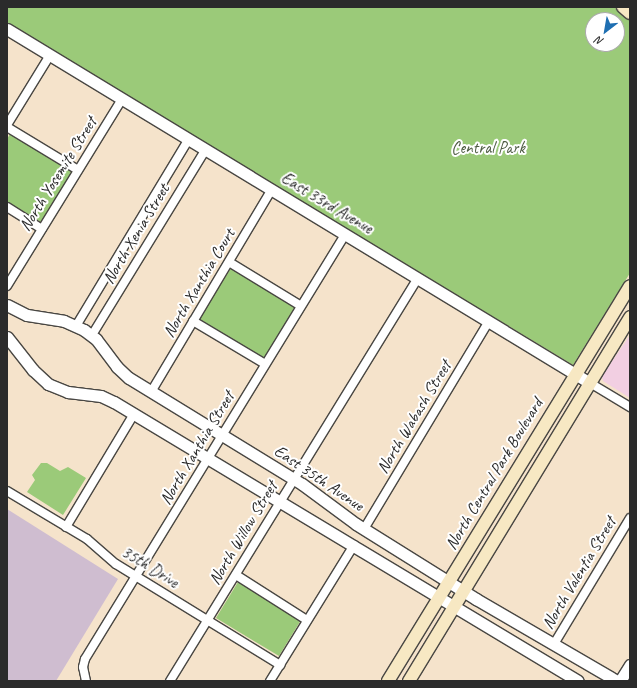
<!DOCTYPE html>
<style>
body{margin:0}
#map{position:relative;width:637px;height:688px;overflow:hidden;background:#f5e3cb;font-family:Caveat,sans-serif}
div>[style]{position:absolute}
.built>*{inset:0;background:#f2cfe2}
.industrial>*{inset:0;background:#cfbdd0}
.green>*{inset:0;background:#9bca79}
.roads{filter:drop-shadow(1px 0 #494743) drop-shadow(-1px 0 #494743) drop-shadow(0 1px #494743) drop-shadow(0 -1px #494743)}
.minor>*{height:8px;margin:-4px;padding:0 4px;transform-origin:4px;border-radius:4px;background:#fff}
.tertiary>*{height:11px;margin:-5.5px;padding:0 5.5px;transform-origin:5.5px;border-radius:5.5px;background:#fff}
.secondary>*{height:12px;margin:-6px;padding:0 6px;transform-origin:6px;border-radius:6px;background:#f7e8c3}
span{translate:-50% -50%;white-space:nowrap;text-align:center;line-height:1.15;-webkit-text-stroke:4px #fff;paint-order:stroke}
.park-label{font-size:17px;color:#4d5b42}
.street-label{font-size:17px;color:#2b2b2b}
.frame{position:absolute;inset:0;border:8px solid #2b2b2b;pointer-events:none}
.north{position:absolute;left:585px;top:12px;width:40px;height:40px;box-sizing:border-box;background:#fff;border:1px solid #aaa;border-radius:50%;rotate:211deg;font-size:11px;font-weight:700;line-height:16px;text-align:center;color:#2b2b2b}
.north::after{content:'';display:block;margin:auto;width:14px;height:18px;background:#1f6fb2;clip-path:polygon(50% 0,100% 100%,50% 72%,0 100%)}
</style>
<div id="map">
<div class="built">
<div style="clip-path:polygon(630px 335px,630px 398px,603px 381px,602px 376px)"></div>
</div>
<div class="industrial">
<div style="clip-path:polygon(7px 509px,118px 579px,56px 681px,7px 681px)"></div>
</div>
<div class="green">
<div style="clip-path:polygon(evenodd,7px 7px,614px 7px,630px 19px,630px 273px,573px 365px,7px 23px,7px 7px,593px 20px,617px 20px,617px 44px,593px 44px,593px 20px)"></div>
<div style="clip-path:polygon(10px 134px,72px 172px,41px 222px,7px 202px,7px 139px)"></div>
<div style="clip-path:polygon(231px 268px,295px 307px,264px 358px,199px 319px)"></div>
<div style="clip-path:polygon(41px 463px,47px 463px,60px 471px,68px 467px,86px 478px,63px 515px,27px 492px,35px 480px,32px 475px)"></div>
<div style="clip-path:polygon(238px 582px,301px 620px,279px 656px,216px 618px)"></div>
</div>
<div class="roads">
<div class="minor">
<div style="left:7px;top:125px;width:82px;rotate:-58.4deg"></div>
<div style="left:7px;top:127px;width:83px;rotate:31.2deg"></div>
<div style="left:7px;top:207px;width:41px;rotate:32.2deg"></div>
<div style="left:229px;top:262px;width:84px;rotate:31.4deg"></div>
<div style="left:7px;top:286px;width:220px;rotate:-58.4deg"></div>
<div style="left:193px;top:321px;width:84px;rotate:30.8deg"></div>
<div style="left:76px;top:326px;width:218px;rotate:-58.9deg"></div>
<div style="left:92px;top:335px;width:218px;rotate:-58.5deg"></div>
<div style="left:590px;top:383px;width:47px;rotate:31deg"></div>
<div style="left:151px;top:392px;width:236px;rotate:-59.2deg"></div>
<div style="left:7px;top:491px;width:93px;rotate:31deg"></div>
<div style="left:87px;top:539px;width:38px;rotate:41deg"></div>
<div style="left:116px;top:564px;width:193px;rotate:31.6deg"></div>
<div style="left:66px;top:527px;width:132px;rotate:-59deg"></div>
<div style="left:364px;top:529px;width:243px;rotate:-59deg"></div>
<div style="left:236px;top:575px;width:84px;rotate:32.4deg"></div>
<div style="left:554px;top:644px;width:147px;rotate:-58.9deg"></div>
<div style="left:86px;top:681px;width:14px;rotate:-102deg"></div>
<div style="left:83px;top:667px;width:8px;rotate:-76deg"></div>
<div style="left:85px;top:659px;width:498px;rotate:-58.5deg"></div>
<div style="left:170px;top:681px;width:473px;rotate:-58.4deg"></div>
<div style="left:270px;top:681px;width:160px;rotate:-58.3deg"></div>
</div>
<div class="tertiary">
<div style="left:7px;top:29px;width:682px;rotate:31.27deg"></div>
<div style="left:7px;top:305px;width:22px;rotate:27deg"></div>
<div style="left:27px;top:315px;width:37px;rotate:9deg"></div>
<div style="left:64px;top:321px;width:22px;rotate:24deg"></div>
<div style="left:84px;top:330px;width:15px;rotate:37deg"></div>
<div style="left:96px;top:339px;width:35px;rotate:53deg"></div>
<div style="left:117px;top:367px;width:16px;rotate:43deg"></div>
<div style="left:129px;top:378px;width:203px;rotate:31.5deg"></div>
<div style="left:302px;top:484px;width:67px;rotate:36.5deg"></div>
<div style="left:356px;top:524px;width:142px;rotate:32deg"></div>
<div style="left:476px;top:599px;width:163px;rotate:30.2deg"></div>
<div style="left:7px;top:337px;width:42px;rotate:51.8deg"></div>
<div style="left:33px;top:370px;width:21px;rotate:43deg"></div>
<div style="left:48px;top:384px;width:22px;rotate:22deg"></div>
<div style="left:68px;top:392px;width:33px;rotate:7deg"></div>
<div style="left:101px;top:396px;width:14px;rotate:25deg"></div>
<div style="left:114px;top:402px;width:541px;rotate:31.02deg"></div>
<div style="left:620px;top:681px;width:19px;rotate:-58deg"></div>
</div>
<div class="secondary">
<div style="left:623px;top:7px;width:9px;rotate:41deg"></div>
<div style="left:388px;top:681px;width:463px;rotate:-58.5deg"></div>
<div style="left:409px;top:681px;width:426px;rotate:-58.7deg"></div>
</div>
</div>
<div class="park-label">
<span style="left:488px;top:148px">Central Park</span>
</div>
<div class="street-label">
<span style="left:58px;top:174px;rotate:-58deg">North Yosemite Street</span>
<span style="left:327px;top:203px;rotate:31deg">East 33rd Avenue</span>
<span style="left:136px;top:234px;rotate:-59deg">North Xenia Street</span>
<span style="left:199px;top:283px;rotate:-59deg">North Xanthia Court</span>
<span style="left:414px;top:417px;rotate:-59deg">North Wabash Street</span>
<span style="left:197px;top:448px;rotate:-59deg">North Xanthia Street</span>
<span style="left:494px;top:474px;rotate:-59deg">North Central Park Boulevard</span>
<span style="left:319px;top:478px;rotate:34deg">East 35th Avenue</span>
<span style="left:243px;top:533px;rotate:-59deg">North Willow Street</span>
<span style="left:150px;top:567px;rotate:32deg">35th Drive</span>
<span style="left:579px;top:573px;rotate:-59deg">North Valentia Street</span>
</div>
<div class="frame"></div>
<div class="north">N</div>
</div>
